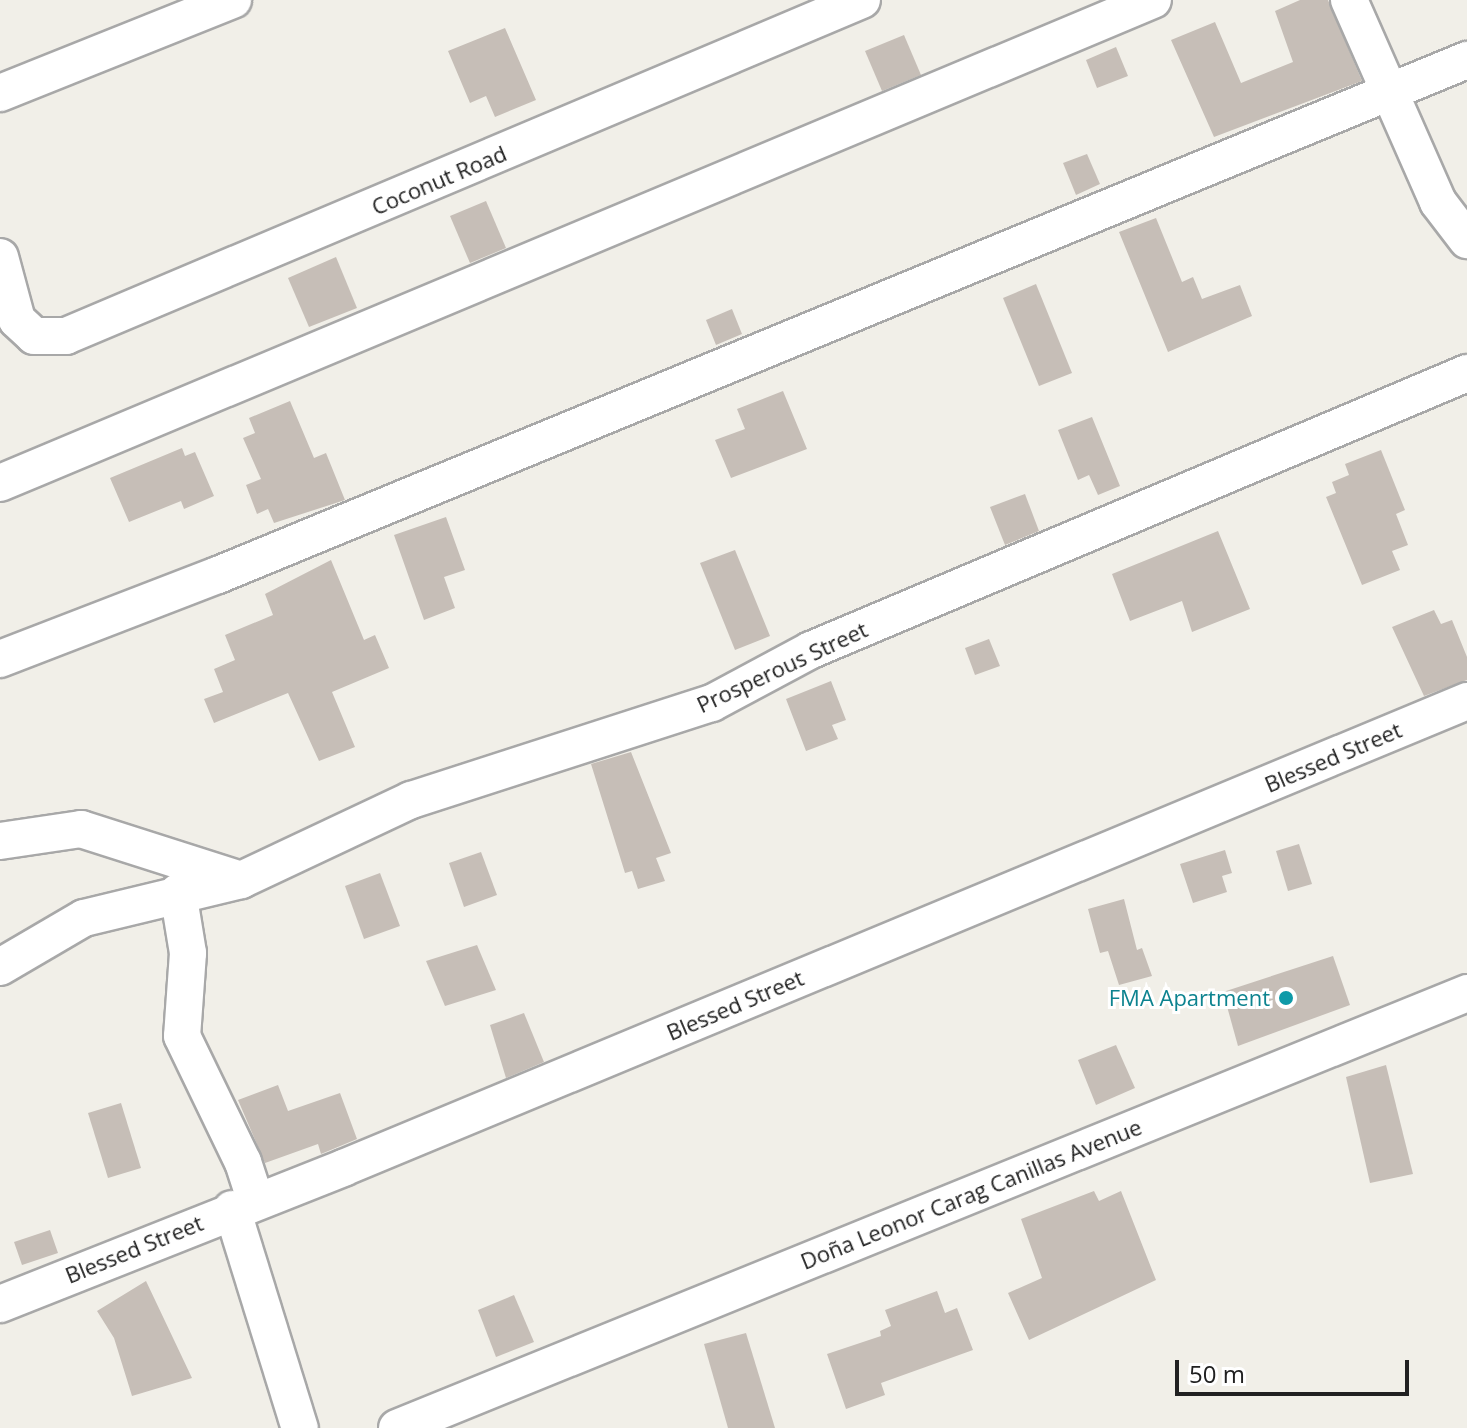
<!DOCTYPE html>
<meta charset="utf-8">
<style>
body{margin:0}
#map{position:relative;width:1467px;height:1428px;overflow:hidden;background:#f1efe8;font-family:"Open Sans",sans-serif}
div>[style]{position:absolute}
.building>*{inset:0;background:#c6beb7}
.roads{filter:drop-shadow(2px 0 #a8a8a8) drop-shadow(-2px 0 #a8a8a8) drop-shadow(0 2px #a8a8a8) drop-shadow(0 -2px #a8a8a8)}
.minor>*{height:36px;margin:-18px;padding:0 18px;transform-origin:18px;border-radius:18px;background:#fff}
.dots>*{width:22px;height:22px;translate:-50% -50%;box-sizing:border-box;border:4px solid #fff;border-radius:50%}
span{translate:-50% -50%;white-space:nowrap;text-align:center;line-height:1.15;-webkit-text-stroke:6px #fff;paint-order:stroke}
.street-label{font-size:22px;color:#212121}
.culture-label{font-size:22px;color:#0d838f}
.right{translate:-100% -50%;text-align:right}
.scale{position:absolute;left:1175px;top:1360px;width:234px;height:36px;box-sizing:border-box;border:4px solid #212121;border-top:0;padding-left:10px;font-size:24px;line-height:28px;white-space:nowrap;color:#212121;-webkit-text-stroke:6px #fff;paint-order:stroke}
</style>
<div id="map">
<div class="building">
<div style="clip-path:polygon(1300px 0,1328px 0,1362px 81px,1214px 137px,1171px 40px,1215px 22px,1241px 83px,1293px 62px,1275px 11px)"></div>
<div style="clip-path:polygon(505px 28px,536px 100px,495px 117px,486px 96px,470px 103px,448px 51px)"></div>
<div style="clip-path:polygon(904px 35px,921px 75px,882px 91px,865px 51px)"></div>
<div style="clip-path:polygon(1116px 47px,1128px 76px,1097px 88px,1086px 60px)"></div>
<div style="clip-path:polygon(1087px 154px,1100px 184px,1076px 195px,1063px 163px)"></div>
<div style="clip-path:polygon(486px 201px,506px 248px,470px 263px,450px 216px)"></div>
<div style="clip-path:polygon(1156px 218px,1182px 282px,1193px 277px,1202px 299px,1240px 285px,1252px 316px,1168px 352px,1119px 232px)"></div>
<div style="clip-path:polygon(336px 257px,357px 308px,309px 327px,288px 278px)"></div>
<div style="clip-path:polygon(1036px 284px,1072px 373px,1039px 386px,1003px 298px)"></div>
<div style="clip-path:polygon(732px 309px,742px 334px,716px 345px,706px 320px)"></div>
<div style="clip-path:polygon(783px 391px,807px 449px,731px 478px,715px 440px,745px 429px,737px 409px)"></div>
<div style="clip-path:polygon(290px 401px,314px 458px,326px 453px,345px 500px,274px 523px,268px 509px,257px 514px,246px 485px,261px 479px,243px 438px,255px 433px,249px 418px)"></div>
<div style="clip-path:polygon(1092px 417px,1120px 486px,1098px 495px,1089px 475px,1078px 480px,1058px 430px)"></div>
<div style="clip-path:polygon(182px 448px,185px 456px,195px 452px,214px 496px,184px 509px,181px 501px,129px 522px,110px 478px)"></div>
<div style="clip-path:polygon(1381px 450px,1405px 510px,1396px 514px,1408px 545px,1392px 551px,1400px 570px,1362px 585px,1326px 497px,1336px 493px,1332px 482px,1349px 475px,1345px 464px)"></div>
<div style="clip-path:polygon(1025px 494px,1039px 531px,1005px 545px,990px 507px)"></div>
<div style="clip-path:polygon(446px 517px,465px 570px,444px 577px,455px 608px,424px 620px,394px 535px)"></div>
<div style="clip-path:polygon(1218px 531px,1250px 609px,1192px 632px,1182px 601px,1130px 621px,1112px 574px)"></div>
<div style="clip-path:polygon(735px 550px,770px 636px,735px 650px,700px 563px)"></div>
<div style="clip-path:polygon(331px 560px,364px 640px,375px 635px,389px 668px,332px 692px,355px 747px,319px 761px,288px 693px,214px 723px,204px 699px,223px 692px,214px 669px,235px 660px,225px 635px,273px 615px,265px 594px)"></div>
<div style="clip-path:polygon(1434px 610px,1441px 624px,1452px 620px,1467px 657px,1467px 680px,1424px 696px,1392px 627px)"></div>
<div style="clip-path:polygon(989px 639px,1000px 666px,975px 675px,965px 648px)"></div>
<div style="clip-path:polygon(831px 681px,846px 720px,832px 725px,838px 739px,806px 751px,786px 699px)"></div>
<div style="clip-path:polygon(631px 752px,671px 853px,656px 858px,665px 881px,638px 889px,632px 871px,625px 873px,591px 764px)"></div>
<div style="clip-path:polygon(1299px 844px,1312px 884px,1288px 891px,1276px 851px)"></div>
<div style="clip-path:polygon(1225px 850px,1232px 873px,1222px 876px,1227px 892px,1193px 903px,1180px 864px)"></div>
<div style="clip-path:polygon(481px 852px,497px 895px,464px 907px,449px 863px)"></div>
<div style="clip-path:polygon(380px 873px,400px 926px,364px 939px,345px 886px)"></div>
<div style="clip-path:polygon(1124px 899px,1137px 950px,1142px 948px,1152px 976px,1119px 985px,1108px 951px,1100px 953px,1088px 909px)"></div>
<div style="clip-path:polygon(477px 945px,496px 990px,445px 1006px,426px 961px)"></div>
<div style="clip-path:polygon(1333px 956px,1350px 1005px,1238px 1046px,1223px 992px)"></div>
<div style="clip-path:polygon(524px 1013px,544px 1062px,506px 1078px,490px 1025px)"></div>
<div style="clip-path:polygon(1116px 1045px,1135px 1088px,1096px 1105px,1078px 1060px)"></div>
<div style="clip-path:polygon(1386px 1065px,1413px 1174px,1370px 1183px,1346px 1077px)"></div>
<div style="clip-path:polygon(278px 1085px,288px 1111px,340px 1093px,357px 1139px,321px 1154px,318px 1144px,265px 1163px,238px 1100px)"></div>
<div style="clip-path:polygon(121px 1103px,141px 1168px,108px 1178px,88px 1113px)"></div>
<div style="clip-path:polygon(1094px 1191px,1099px 1201px,1121px 1191px,1156px 1280px,1029px 1340px,1008px 1293px,1042px 1278px,1021px 1219px)"></div>
<div style="clip-path:polygon(50px 1230px,58px 1253px,22px 1265px,14px 1242px)"></div>
<div style="clip-path:polygon(146px 1281px,192px 1378px,132px 1396px,114px 1338px,97px 1311px)"></div>
<div style="clip-path:polygon(937px 1291px,945px 1313px,957px 1308px,973px 1350px,881px 1383px,885px 1395px,846px 1409px,827px 1354px,881px 1336px,880px 1331px,891px 1326px,885px 1310px)"></div>
<div style="clip-path:polygon(514px 1295px,534px 1342px,496px 1357px,478px 1310px)"></div>
<div style="clip-path:polygon(746px 1333px,775px 1428px,728px 1428px,704px 1344px)"></div>
</div>
<div class="roads">
<div class="minor">
<div style="left:1349px;top:0;width:221px;rotate:66.2deg"></div>
<div style="left:1438px;top:202px;width:48px;rotate:52.7deg"></div>
<div style="left:0;top:93px;width:251px;rotate:-21.8deg"></div>
<div style="left:0;top:257px;width:65px;rotate:74.9deg"></div>
<div style="left:17px;top:320px;width:23px;rotate:43deg"></div>
<div style="left:34px;top:336px;width:32px"></div>
<div style="left:66px;top:336px;width:864px;rotate:-22.89deg"></div>
<div style="left:0;top:483px;width:1250px;rotate:-22.73deg"></div>
<div style="left:0;top:659px;width:234px;rotate:-21.1deg"></div>
<div style="left:218px;top:575px;width:1351px;rotate:-22.41deg"></div>
<div style="left:0;top:841px;width:82px;rotate:-8.4deg"></div>
<div style="left:81px;top:829px;width:162px;rotate:17.7deg"></div>
<div style="left:178px;top:892px;width:62px;rotate:80.7deg"></div>
<div style="left:188px;top:953px;width:83px;rotate:94.1deg"></div>
<div style="left:182px;top:1036px;width:140px;rotate:64.2deg"></div>
<div style="left:243px;top:1162px;width:39px;rotate:72deg"></div>
<div style="left:0;top:967px;width:97px;rotate:-30.3deg"></div>
<div style="left:84px;top:918px;width:162px;rotate:-13.6deg"></div>
<div style="left:241px;top:880px;width:188px;rotate:-25.2deg"></div>
<div style="left:411px;top:800px;width:316px;rotate:-17.9deg"></div>
<div style="left:712px;top:703px;width:112px;rotate:-28.2deg"></div>
<div style="left:811px;top:650px;width:712px;rotate:-22.89deg"></div>
<div style="left:232px;top:1209px;width:229px;rotate:72.8deg"></div>
<div style="left:0;top:1304px;width:369px;rotate:-21.6deg"></div>
<div style="left:343px;top:1168px;width:1217px;rotate:-22.56deg"></div>
<div style="left:397px;top:1428px;width:1155px;rotate:-22.12deg"></div>
</div>
</div>
<div class="dots">
<div style="left:1286px;top:998px;background:#0f9aa8"></div>
</div>
<div class="street-label">
<span style="left:439px;top:180px;rotate:-23deg">Coconut Road</span>
<span style="left:782px;top:667px;rotate:-25deg">Prosperous Street</span>
<span style="left:1333px;top:757px;rotate:-23deg">Blessed Street</span>
<span style="left:735px;top:1005px;rotate:-23deg">Blessed Street</span>
<span style="left:971px;top:1194px;rotate:-22deg">Doña Leonor Carag Canillas Avenue</span>
<span style="left:134px;top:1249px;rotate:-22deg">Blessed Street</span>
</div>
<div class="culture-label">
<span class="right" style="left:1270px;top:998px">FMA Apartment</span>
</div>
<div class="scale">50 m</div>
</div>
